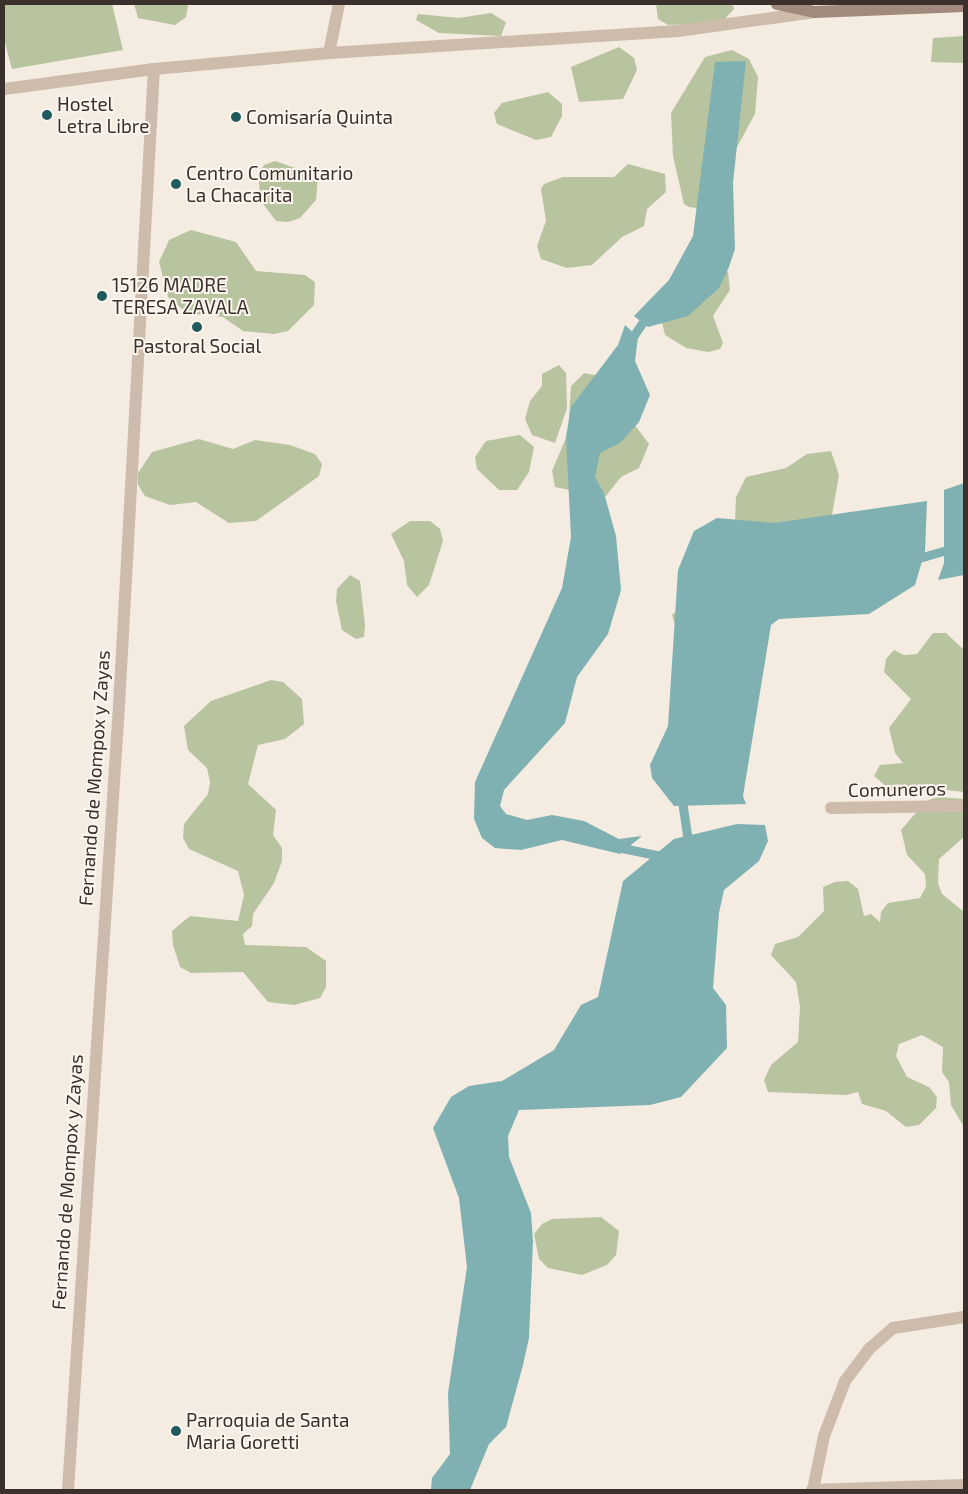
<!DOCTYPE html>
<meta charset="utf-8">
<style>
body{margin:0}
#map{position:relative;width:968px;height:1494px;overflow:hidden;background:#f4ebe1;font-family:"Exo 2",sans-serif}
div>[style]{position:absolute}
.green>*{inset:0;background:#b8c4a0}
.water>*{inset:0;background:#7fb0b2}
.stream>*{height:9px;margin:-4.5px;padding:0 4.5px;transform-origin:4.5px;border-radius:4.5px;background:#7fb0b2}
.minor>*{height:12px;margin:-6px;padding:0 6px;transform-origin:6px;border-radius:6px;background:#cdbbac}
.tertiary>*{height:12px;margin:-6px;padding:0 6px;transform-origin:6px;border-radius:6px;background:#cdbbac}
.secondary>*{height:12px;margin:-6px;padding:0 6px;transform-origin:6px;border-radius:6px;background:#a18a7d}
.dots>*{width:14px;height:14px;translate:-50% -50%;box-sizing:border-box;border:2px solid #fbf5ee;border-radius:50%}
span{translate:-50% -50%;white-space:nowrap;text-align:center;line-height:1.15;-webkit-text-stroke:4px #fbf5ee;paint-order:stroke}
.poi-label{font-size:19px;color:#3b302b}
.left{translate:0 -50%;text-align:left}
.street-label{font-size:19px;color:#3b302b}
.frame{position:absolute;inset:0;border:5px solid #3b302b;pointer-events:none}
</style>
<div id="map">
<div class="green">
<div style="clip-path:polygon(4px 4px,112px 4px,123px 50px,12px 69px,4px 39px)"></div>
<div style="clip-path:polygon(134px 4px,187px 4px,188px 5px,186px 17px,175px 25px,138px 18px)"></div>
<div style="clip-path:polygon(656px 4px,732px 4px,734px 9px,721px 23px,668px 25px,658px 19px)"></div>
<div style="clip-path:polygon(491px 13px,506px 22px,501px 36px,439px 33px,416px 20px,418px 14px,459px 18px)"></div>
<div style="clip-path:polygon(964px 36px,964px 63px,931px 62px,933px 38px)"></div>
<div style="clip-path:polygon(619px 47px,634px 58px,637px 70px,623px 99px,579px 102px,571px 67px)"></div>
<div style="clip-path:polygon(732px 50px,749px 59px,758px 77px,755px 114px,703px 209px,689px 207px,684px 204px,673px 156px,671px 113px,705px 57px)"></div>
<div style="clip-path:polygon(548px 92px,562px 104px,562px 116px,551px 137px,536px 140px,497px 124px,494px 113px,502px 103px)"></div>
<div style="clip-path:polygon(275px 161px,318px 176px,316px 200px,300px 218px,288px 222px,276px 221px,261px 201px,258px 175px,264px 165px)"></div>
<div style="clip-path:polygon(628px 164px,665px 174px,666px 192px,647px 209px,644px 226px,622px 237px,592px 265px,567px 268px,541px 259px,537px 246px,546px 221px,541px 189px,544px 184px,563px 177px,614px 177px)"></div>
<div style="clip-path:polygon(191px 230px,236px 242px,256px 271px,305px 275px,315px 282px,314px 305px,288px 331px,274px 334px,243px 331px,223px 317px,187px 313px,168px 297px,159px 262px,169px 240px)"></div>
<div style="clip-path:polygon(723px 268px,728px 272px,730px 290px,713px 316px,723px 343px,720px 349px,708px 352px,686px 348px,665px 335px,661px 318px)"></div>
<div style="clip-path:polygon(559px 365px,566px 373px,567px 408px,555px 443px,532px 435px,525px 419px,530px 401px,542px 386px,542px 374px)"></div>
<div style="clip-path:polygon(584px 373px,622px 380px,634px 424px,649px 444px,639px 468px,621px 477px,605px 497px,555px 487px,552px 471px,568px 433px,571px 386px)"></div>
<div style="clip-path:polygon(520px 435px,534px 447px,529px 472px,517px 490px,499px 490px,477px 469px,475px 457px,486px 441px)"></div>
<div style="clip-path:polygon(199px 439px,233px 449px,255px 440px,290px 445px,315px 454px,322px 464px,319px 476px,256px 521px,229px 523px,196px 502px,170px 505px,145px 496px,138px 485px,138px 473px,152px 452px)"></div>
<div style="clip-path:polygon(831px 451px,839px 475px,832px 515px,840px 526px,677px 631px,672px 615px,712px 579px,735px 522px,736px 497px,746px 477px,786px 468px,807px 454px)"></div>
<div style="clip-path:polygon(410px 521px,430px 521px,440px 529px,443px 541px,429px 585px,417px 597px,407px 585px,404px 561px,391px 534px)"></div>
<div style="clip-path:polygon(350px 575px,360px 581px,365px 625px,364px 637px,356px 639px,342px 630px,336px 601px,337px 589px)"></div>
<div style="clip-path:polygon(933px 633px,946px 633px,964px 650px,964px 792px,929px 788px,893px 792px,874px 776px,880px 765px,903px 763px,895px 753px,889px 728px,911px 699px,884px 672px,886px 659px,894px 650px,904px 655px,917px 654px)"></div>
<div style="clip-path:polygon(271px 680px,283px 682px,302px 699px,304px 724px,285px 739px,258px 745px,248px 784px,276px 810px,273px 835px,282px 848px,282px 861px,274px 883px,253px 914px,252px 926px,243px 934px,245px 945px,306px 947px,326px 961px,326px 987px,320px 998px,294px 1005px,268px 1002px,243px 972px,191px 973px,180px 967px,173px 945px,172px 931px,190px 916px,238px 921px,244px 895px,238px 871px,189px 849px,183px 838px,184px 824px,208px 794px,210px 782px,207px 768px,188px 750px,184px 726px,211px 701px)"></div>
<div style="clip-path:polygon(938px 797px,964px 799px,964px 837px,939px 859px,938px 883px,942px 894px,964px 912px,964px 1127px,951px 1105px,949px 1082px,942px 1072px,943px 1047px,922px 1035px,899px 1044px,896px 1056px,907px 1077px,929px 1087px,937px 1097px,936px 1108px,919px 1125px,906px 1127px,886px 1111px,862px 1104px,858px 1092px,846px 1095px,768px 1092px,764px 1080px,771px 1065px,798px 1042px,800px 1007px,796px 982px,771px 955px,775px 944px,798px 937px,824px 911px,823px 887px,835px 882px,848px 881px,858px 889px,864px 916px,871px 914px,880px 922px,881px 912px,888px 903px,920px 898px,926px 887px,925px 874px,907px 855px,901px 830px,926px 801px)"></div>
<div style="clip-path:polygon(601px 1217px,619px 1231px,616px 1255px,607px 1265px,582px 1275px,548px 1268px,539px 1259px,534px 1234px,542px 1224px,552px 1219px)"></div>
</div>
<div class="water">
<div style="clip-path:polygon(746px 61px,733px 183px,735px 249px,729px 267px,719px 288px,688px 316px,648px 327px,634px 316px,669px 280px,693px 236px,715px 62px)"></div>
<div style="clip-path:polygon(625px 325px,638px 337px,635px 361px,650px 395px,639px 422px,620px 443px,600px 453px,595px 477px,604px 493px,616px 536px,621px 590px,608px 634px,577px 677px,565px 723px,504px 790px,500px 806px,506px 814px,527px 820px,552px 815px,584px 821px,619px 839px,642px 836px,620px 854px,562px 840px,521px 850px,495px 848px,482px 838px,474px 819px,475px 782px,562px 588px,571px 537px,566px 437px,571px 407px,618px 345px)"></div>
<div style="clip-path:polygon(964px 483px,964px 575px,938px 580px,944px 563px,944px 490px)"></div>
<div style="clip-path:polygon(927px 501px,925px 551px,915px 585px,869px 614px,779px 619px,771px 625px,743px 796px,746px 804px,674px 806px,652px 778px,650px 765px,668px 726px,678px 570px,694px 531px,717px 518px,774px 523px)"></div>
<div style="clip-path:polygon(737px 824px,765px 825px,768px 841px,759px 861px,724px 890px,719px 913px,713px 988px,726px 1005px,727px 1048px,681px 1097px,650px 1105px,519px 1110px,508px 1136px,509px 1157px,531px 1213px,533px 1241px,529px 1338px,523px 1365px,506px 1427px,489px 1444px,470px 1490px,431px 1490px,432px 1478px,450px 1454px,448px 1393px,467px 1267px,459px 1198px,433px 1128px,451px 1097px,469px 1086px,502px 1081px,554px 1050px,581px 1005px,598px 997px,623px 881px,674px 839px)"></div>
</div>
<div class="stream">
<div style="left:630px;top:341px;width:34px;rotate:-56deg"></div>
<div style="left:912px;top:560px;width:54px;rotate:-16.1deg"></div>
<div style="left:681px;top:794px;width:55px;rotate:81.6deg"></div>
<div style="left:617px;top:847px;width:50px;rotate:11.5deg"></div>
</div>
<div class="minor">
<div style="left:831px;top:808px;width:133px;rotate:-0.9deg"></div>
<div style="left:68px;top:1490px;width:786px;rotate:-86.28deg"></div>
<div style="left:119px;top:706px;width:638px;rotate:-86.86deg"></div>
<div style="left:812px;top:1490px;width:152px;rotate:-1.9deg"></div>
<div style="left:813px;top:1490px;width:55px;rotate:-78.5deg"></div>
<div style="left:824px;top:1436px;width:59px;rotate:-69.1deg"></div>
<div style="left:845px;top:1381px;width:40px;rotate:-53deg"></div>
<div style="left:869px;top:1349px;width:32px;rotate:-41deg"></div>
<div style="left:893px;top:1328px;width:72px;rotate:-8.8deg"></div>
</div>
<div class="tertiary">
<div style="left:329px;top:53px;width:50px;rotate:-78.5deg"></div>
<div style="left:4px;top:89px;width:151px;rotate:-7.6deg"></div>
<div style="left:154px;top:69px;width:176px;rotate:-5.2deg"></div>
<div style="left:329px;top:53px;width:350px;rotate:-3.6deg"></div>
<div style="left:678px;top:31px;width:138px;rotate:-7.9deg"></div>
</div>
<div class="secondary">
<div style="left:777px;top:4px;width:39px;rotate:12deg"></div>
<div style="left:815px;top:12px;width:149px;rotate:-2.3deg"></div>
</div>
<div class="dots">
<div style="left:47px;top:115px;background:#1f5a5e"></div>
<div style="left:236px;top:117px;background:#1f5a5e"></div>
<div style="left:176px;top:184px;background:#1f5a5e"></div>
<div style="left:102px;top:296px;background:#1f5a5e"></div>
<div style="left:197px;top:327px;background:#1f5a5e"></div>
<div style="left:176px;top:1431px;background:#1f5a5e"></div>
</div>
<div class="poi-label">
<span class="left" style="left:57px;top:115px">Hostel<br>Letra Libre</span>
<span class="left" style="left:246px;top:117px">Comisaría Quinta</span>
<span class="left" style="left:186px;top:184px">Centro Comunitario<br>La Chacarita</span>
<span class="left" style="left:112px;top:296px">15126 MADRE<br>TERESA ZAVALA</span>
<span style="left:197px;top:346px">Pastoral Social</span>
<span class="left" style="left:186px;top:1431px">Parroquia de Santa<br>Maria Goretti</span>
</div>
<div class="street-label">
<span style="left:94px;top:778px;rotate:-86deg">Fernando de Mompox y Zayas</span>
<span style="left:897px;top:789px;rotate:-1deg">Comuneros</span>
<span style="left:67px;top:1182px;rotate:-86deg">Fernando de Mompox y Zayas</span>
</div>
<div class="frame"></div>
</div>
